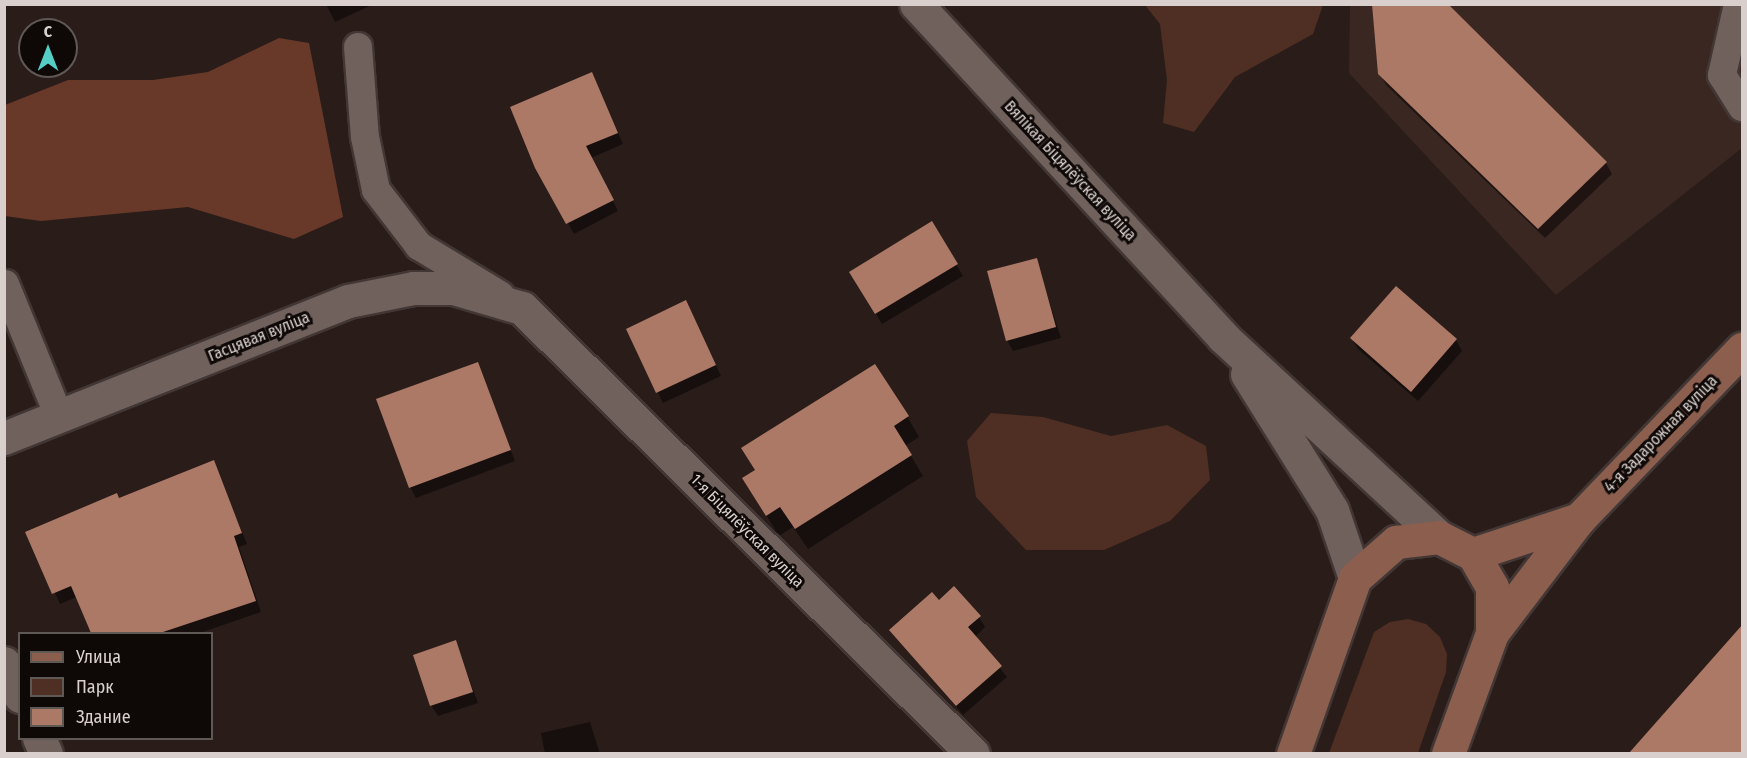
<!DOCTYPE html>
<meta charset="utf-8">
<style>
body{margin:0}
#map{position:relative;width:1747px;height:758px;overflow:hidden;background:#2a1d19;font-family:"Fira Sans Condensed",sans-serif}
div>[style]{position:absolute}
.built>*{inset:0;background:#3a2721}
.green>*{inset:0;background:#4f2e23}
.forest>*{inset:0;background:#683929}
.shadow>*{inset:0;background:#0007}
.building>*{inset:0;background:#ad7967}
.roads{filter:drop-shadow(2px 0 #423735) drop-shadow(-2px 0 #423735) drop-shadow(0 2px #423735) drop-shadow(0 -2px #423735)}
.lane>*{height:28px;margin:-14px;padding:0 14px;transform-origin:14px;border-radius:14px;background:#70615c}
.street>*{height:33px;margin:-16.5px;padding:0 16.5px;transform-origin:16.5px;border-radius:16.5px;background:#70615c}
.secondary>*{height:33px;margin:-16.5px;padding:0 16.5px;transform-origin:16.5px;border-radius:16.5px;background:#8c5e4e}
span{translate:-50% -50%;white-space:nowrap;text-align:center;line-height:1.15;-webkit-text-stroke:6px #0e0907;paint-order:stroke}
.street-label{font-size:16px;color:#d9d0cd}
.frame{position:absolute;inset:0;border:6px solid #d9d0cd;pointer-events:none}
.legend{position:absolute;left:18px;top:632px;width:195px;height:108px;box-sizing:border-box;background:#0e0907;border:2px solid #5f5956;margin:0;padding:8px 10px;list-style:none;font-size:18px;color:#d9d0cd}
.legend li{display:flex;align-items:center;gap:12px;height:30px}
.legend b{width:30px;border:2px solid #5f5956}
.north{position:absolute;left:18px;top:18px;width:60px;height:60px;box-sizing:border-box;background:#0e0907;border:2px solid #5f5956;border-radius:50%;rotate:0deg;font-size:16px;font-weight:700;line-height:24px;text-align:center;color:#d9d0cd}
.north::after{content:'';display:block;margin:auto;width:21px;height:27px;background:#55cec5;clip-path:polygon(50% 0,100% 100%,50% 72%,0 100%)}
</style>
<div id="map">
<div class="built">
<div style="clip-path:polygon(1350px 5px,1742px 5px,1742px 148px,1556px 295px,1349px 73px)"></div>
</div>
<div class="green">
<div style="clip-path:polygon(1145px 5px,1323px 5px,1313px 34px,1235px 77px,1194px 132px,1163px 123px,1167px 80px,1160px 24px)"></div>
<div style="clip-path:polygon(991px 413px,1043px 417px,1111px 436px,1167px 425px,1206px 446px,1210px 480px,1170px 521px,1104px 550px,1026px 550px,976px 497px,967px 441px)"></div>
<div style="clip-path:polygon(1408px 619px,1426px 624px,1440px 637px,1447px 654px,1446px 672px,1418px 753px,1329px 753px,1374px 632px,1390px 622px)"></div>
</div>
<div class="forest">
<div style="clip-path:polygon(279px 38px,309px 43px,343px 217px,294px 239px,188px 207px,41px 221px,5px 216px,5px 105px,68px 80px,153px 80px,208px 72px)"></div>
</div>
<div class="shadow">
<div style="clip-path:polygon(326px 4px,374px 4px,335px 22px)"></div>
<div style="clip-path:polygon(1445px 4px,1606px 163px,1612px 174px,1545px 238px,1386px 85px,1380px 74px)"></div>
<div style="clip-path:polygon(592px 74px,623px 144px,591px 158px,618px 211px,574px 234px,537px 167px)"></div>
<div style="clip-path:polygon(931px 223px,963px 276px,882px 324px,851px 272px)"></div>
<div style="clip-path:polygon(1036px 260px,1061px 338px,1013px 351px,1007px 340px)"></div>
<div style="clip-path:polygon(691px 313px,721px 376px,663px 403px,628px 330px)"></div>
<div style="clip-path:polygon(1352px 339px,1456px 340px,1462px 351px,1418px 401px,1358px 349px)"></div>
<div style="clip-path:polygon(477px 363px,515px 461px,416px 498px,410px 487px)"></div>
<div style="clip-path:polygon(907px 416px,919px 437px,905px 446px,923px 476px,808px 549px,793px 527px,779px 536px,756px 499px)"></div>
<div style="clip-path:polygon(213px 462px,247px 544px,239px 547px,261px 612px,197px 634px,93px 634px,77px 597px,60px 604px,27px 533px)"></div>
<div style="clip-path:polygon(939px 602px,979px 617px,985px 627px,975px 637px,1007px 677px,963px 715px,891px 630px)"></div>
<div style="clip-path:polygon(1742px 626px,1742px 754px,1634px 754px,1632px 751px)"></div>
<div style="clip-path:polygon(455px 641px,478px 703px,438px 716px,431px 705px)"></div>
<div style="clip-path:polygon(590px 722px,600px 754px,545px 754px,541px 733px)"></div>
</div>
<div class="building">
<div style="clip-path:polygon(1372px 4px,1448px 4px,1607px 162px,1538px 229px,1378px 74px)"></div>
<div style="clip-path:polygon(592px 72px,618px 133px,586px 146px,614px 200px,566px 224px,535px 168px,510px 107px)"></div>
<div style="clip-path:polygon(932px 221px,958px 264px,875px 314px,849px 272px)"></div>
<div style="clip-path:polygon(1037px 258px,1056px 327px,1006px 341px,987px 271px)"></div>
<div style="clip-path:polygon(1396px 286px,1457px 339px,1411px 392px,1350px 338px)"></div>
<div style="clip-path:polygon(686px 300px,716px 365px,656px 393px,626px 329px)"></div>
<div style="clip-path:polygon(478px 362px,511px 450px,409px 488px,376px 399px)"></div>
<div style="clip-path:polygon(875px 364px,909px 416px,894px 426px,912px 455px,795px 529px,780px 507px,766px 516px,742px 478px,755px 470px,741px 448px)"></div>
<div style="clip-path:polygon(214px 460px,242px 533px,234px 536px,256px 601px,160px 633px,91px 633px,71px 586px,52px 594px,25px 532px,117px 493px,119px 498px)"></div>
<div style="clip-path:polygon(954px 586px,981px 616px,968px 627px,1002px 666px,956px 706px,889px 630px,932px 592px,939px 600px)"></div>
<div style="clip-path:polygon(1743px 624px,1743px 753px,1629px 753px)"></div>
<div style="clip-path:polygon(456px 640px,473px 692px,430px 706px,413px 655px)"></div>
</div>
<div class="roads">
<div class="lane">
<div style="left:1738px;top:4px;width:73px;rotate:102.7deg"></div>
<div style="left:1722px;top:75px;width:38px;rotate:58deg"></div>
<div style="left:358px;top:47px;width:90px;rotate:85.6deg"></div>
<div style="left:365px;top:137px;width:54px;rotate:78.3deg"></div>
<div style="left:376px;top:190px;width:71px;rotate:52.5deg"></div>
<div style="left:419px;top:246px;width:95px;rotate:31.2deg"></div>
<div style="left:5px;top:284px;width:143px;rotate:67.8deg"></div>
</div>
<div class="street">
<div style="left:916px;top:4px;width:453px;rotate:47.3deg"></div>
<div style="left:1223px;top:337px;width:294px;rotate:42.8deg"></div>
<div style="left:1247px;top:374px;width:160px;rotate:58deg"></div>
<div style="left:1332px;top:510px;width:72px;rotate:71.3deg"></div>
<div style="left:4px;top:438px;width:370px;rotate:-21.7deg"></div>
<div style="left:348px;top:301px;width:66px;rotate:-11.3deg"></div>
<div style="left:413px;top:288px;width:40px"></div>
<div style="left:453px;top:288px;width:72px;rotate:16.2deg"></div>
<div style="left:522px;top:308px;width:634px;rotate:44.68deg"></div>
<div style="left:4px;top:663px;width:37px;rotate:64deg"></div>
<div style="left:39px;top:738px;width:17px;rotate:66deg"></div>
</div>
<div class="secondary">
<div style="left:1473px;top:554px;width:112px;rotate:-18.3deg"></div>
<div style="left:1492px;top:633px;width:143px;rotate:-52.7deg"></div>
<div style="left:1579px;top:519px;width:236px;rotate:-46.2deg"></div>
<div style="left:1293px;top:754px;width:187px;rotate:-70.6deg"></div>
<div style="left:1355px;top:578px;width:55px;rotate:-41.3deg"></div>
<div style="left:1396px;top:542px;width:43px;rotate:-6.6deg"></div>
<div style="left:1439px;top:537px;width:38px;rotate:27deg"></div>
<div style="left:1473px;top:554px;width:38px;rotate:60deg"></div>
<div style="left:1492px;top:587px;width:46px;rotate:90deg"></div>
<div style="left:1492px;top:633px;width:129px;rotate:110deg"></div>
</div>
</div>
<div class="street-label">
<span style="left:1070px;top:171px;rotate:47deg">Вялікая Біцялёўская вуліца</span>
<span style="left:259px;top:337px;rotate:-22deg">Гасцявая вуліца</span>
<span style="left:1661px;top:434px;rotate:-46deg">4-я Задарожная вуліца</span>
<span style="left:747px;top:531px;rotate:45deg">1-я Біцялёўская вуліца</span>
</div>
<div class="frame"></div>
<ul class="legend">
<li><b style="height:8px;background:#8c5e4e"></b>Улица</li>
<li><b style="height:16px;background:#4f2e23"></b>Парк</li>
<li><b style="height:16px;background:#ad7967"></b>Здание</li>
</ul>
<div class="north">С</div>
</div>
